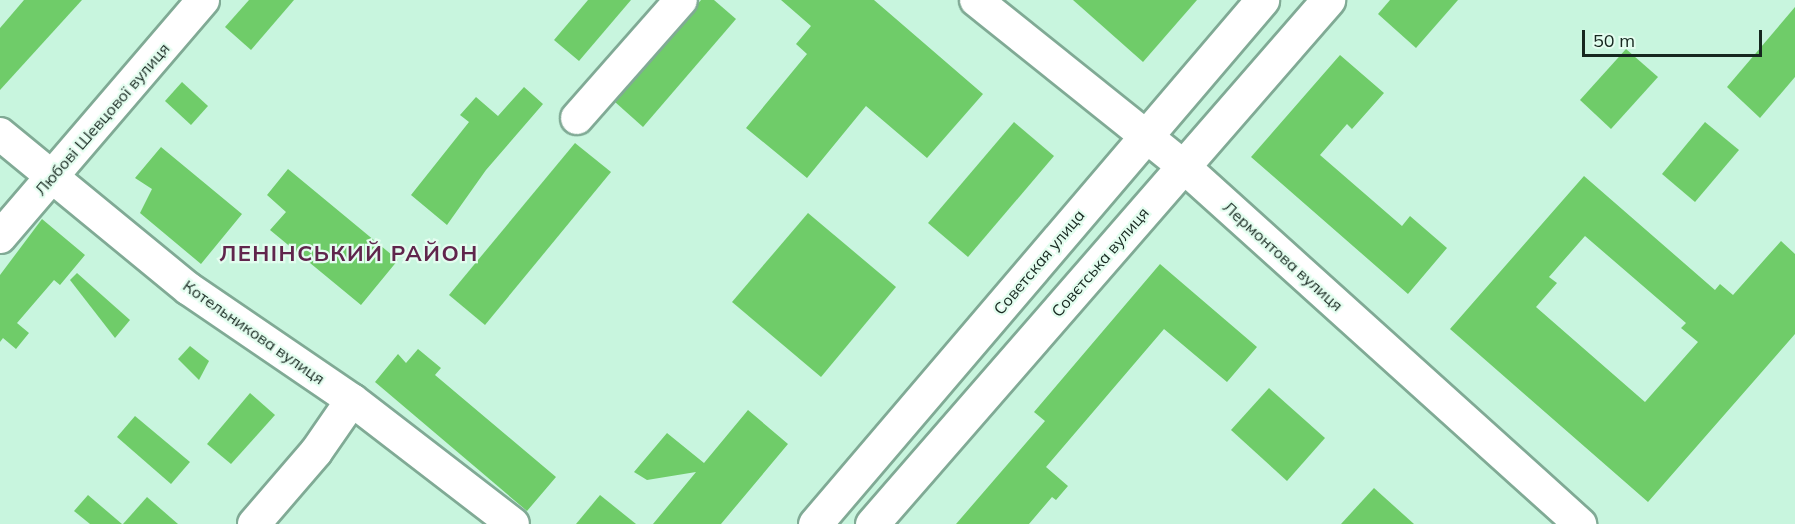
<!DOCTYPE html>
<meta charset="utf-8">
<style>
body{margin:0}
#map{position:relative;width:1795px;height:524px;overflow:hidden;background:#c8f5de;font-family:Mulish,sans-serif}
div>[style]{position:absolute}
.building>*{inset:0;background:#6fcc69}
.roads{filter:drop-shadow(2px 0 #80aa95) drop-shadow(-2px 0 #80aa95) drop-shadow(0 2px #80aa95) drop-shadow(0 -2px #80aa95)}
.minor>*{height:32px;margin:-16px;padding:0 16px;transform-origin:16px;border-radius:16px;background:#fff}
.major>*{height:33px;margin:-16.5px;padding:0 16.5px;transform-origin:16.5px;border-radius:16.5px;background:#fff}
span{translate:-50% -50%;white-space:nowrap;text-align:center;line-height:1.15;-webkit-text-stroke:4.5px #e3fdef;paint-order:stroke}
.street-label{font-size:16px;color:#16271f}
.district-label{font-size:22px;color:#60254c;font-weight:700;letter-spacing:1.5px}
.scale{position:absolute;left:1582px;top:30px;width:180px;height:27px;box-sizing:border-box;border:3px solid #16271f;border-top:0;padding-left:8px;font-size:18px;line-height:21px;white-space:nowrap;color:#16271f;-webkit-text-stroke:4px #e3fdef;paint-order:stroke}
</style>
<div id="map">
<div class="building">
<div style="clip-path:polygon(24px 0,82px 0,0 90px,0 28px)"></div>
<div style="clip-path:polygon(249px 0,294px 0,251px 50px,225px 27px)"></div>
<div style="clip-path:polygon(588px 0,631px 0,579px 61px,554px 40px)"></div>
<div style="clip-path:polygon(701px 0,714px 0,736px 19px,643px 127px,615px 102px)"></div>
<div style="clip-path:polygon(781px 0,874px 0,983px 94px,927px 158px,866px 106px,807px 178px,746px 128px,807px 54px,796px 44px,811px 26px)"></div>
<div style="clip-path:polygon(1073px 0,1197px 0,1143px 62px)"></div>
<div style="clip-path:polygon(1390px 0,1458px 0,1416px 48px,1378px 14px)"></div>
<div style="clip-path:polygon(1795px 7px,1795px 77px,1760px 118px,1727px 87px)"></div>
<div style="clip-path:polygon(1626px 49px,1658px 77px,1611px 129px,1580px 100px)"></div>
<div style="clip-path:polygon(1340px 55px,1384px 93px,1352px 129px,1347px 124px,1320px 155px,1402px 226px,1410px 216px,1447px 248px,1408px 294px,1251px 157px)"></div>
<div style="clip-path:polygon(182px 82px,208px 106px,191px 125px,165px 101px)"></div>
<div style="clip-path:polygon(524px 87px,543px 104px,486px 170px,447px 225px,411px 195px,469px 122px,460px 115px,476px 97px,498px 116px)"></div>
<div style="clip-path:polygon(1014px 122px,1054px 156px,968px 257px,928px 223px)"></div>
<div style="clip-path:polygon(1705px 122px,1739px 150px,1695px 202px,1662px 174px)"></div>
<div style="clip-path:polygon(575px 143px,611px 172px,485px 325px,449px 295px)"></div>
<div style="clip-path:polygon(161px 147px,242px 214px,201px 264px,140px 213px,152px 189px,135px 178px)"></div>
<div style="clip-path:polygon(288px 169px,398px 260px,361px 305px,270px 230px,286px 212px,267px 195px)"></div>
<div style="clip-path:polygon(evenodd,1584px 176px,1715px 290px,1720px 284px,1733px 295px,1781px 241px,1795px 254px,1795px 334px,1648px 502px,1450px 329px,1584px 176px,1585px 236px,1686px 323px,1681px 328px,1698px 342px,1645px 402px,1536px 307px,1557px 283px,1549px 277px,1585px 236px)"></div>
<div style="clip-path:polygon(808px 213px,896px 287px,821px 377px,732px 302px)"></div>
<div style="clip-path:polygon(42px 219px,85px 255px,60px 285px,54px 280px,17px 323px,29px 333px,16px 349px,3px 338px,0 342px,0 275px)"></div>
<div style="clip-path:polygon(1160px 264px,1257px 347px,1227px 382px,1164px 329px,1046px 467px,1068px 486px,1056px 500px,1052px 497px,1029px 524px,956px 524px,1045px 421px,1034px 412px)"></div>
<div style="clip-path:polygon(77px 273px,130px 320px,115px 338px,70px 280px)"></div>
<div style="clip-path:polygon(190px 346px,209px 361px,199px 380px,178px 359px)"></div>
<div style="clip-path:polygon(418px 349px,441px 368px,435px 375px,556px 477px,527px 511px,375px 382px,398px 354px,406px 363px)"></div>
<div style="clip-path:polygon(1269px 388px,1325px 438px,1287px 481px,1231px 430px)"></div>
<div style="clip-path:polygon(250px 393px,275px 415px,231px 464px,207px 444px)"></div>
<div style="clip-path:polygon(748px 410px,788px 444px,721px 524px,653px 524px,696px 472px,647px 480px,634px 472px,667px 433px,704px 463px)"></div>
<div style="clip-path:polygon(135px 416px,190px 462px,171px 484px,117px 437px)"></div>
<div style="clip-path:polygon(1374px 488px,1414px 524px,1341px 524px)"></div>
<div style="clip-path:polygon(88px 495px,122px 524px,90px 524px,74px 511px)"></div>
<div style="clip-path:polygon(600px 495px,636px 524px,576px 524px)"></div>
<div style="clip-path:polygon(147px 497px,178px 524px,123px 524px)"></div>
</div>
<div class="roads">
<div class="minor">
<div style="left:976px;top:0;width:265px;rotate:38.7deg"></div>
<div style="left:1183px;top:166px;width:535px;rotate:42.04deg"></div>
<div style="left:577px;top:118px;width:157px;rotate:-48.6deg"></div>
<div style="left:0;top:134px;width:244px;rotate:39.4deg"></div>
<div style="left:189px;top:289px;width:197px;rotate:34.3deg"></div>
<div style="left:352px;top:400px;width:203px;rotate:37.6deg"></div>
<div style="left:0;top:237px;width:312px;rotate:-49.4deg"></div>
<div style="left:254px;top:524px;width:95px;rotate:-49.3deg"></div>
<div style="left:316px;top:452px;width:63px;rotate:-55.3deg"></div>
</div>
<div class="major">
<div style="left:815px;top:524px;width:689px;rotate:-49.53deg"></div>
<div style="left:872px;top:524px;width:695px;rotate:-48.97deg"></div>
</div>
</div>
<div class="street-label">
<span style="left:102px;top:119px;rotate:-49deg">Любові Шевцової вулиця</span>
<span style="left:1283px;top:256px;rotate:42deg">Лермонтова вулиця</span>
<span style="left:1039px;top:262px;rotate:-50deg">Советская улица</span>
<span style="left:1100px;top:262px;rotate:-49deg">Совєтська вулиця</span>
<span style="left:254px;top:332px;rotate:35deg">Котельникова вулиця</span>
</div>
<div class="district-label">
<span style="left:349px;top:254px">ЛЕНІНСЬКИЙ РАЙОН</span>
</div>
<div class="scale">50 m</div>
</div>
